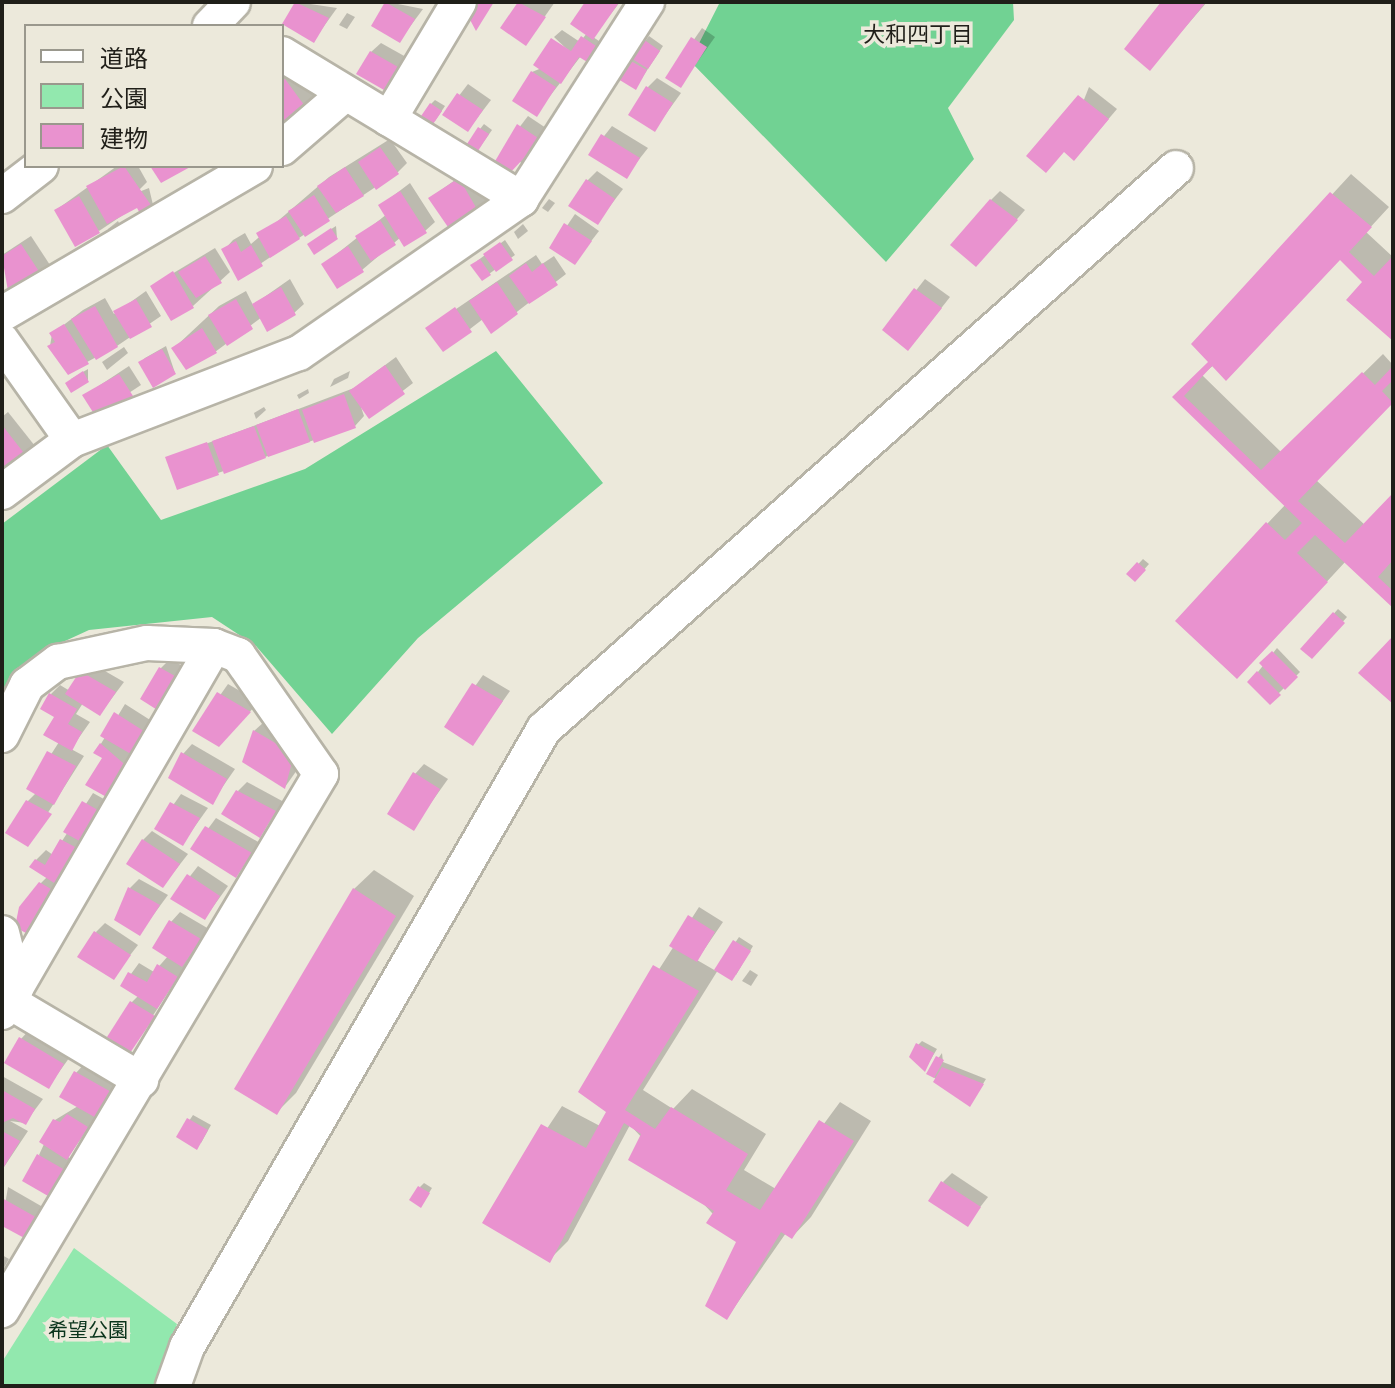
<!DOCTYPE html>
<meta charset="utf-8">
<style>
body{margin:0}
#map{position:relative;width:1395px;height:1388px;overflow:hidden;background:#ece9db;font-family:"Archivo Narrow","Noto Sans JP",sans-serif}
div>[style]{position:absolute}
.green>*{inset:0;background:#92e8ae}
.forest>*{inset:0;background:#71d293}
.shadow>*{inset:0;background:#0003}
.building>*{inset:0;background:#e992cf}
.roads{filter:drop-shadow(2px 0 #b7b4a7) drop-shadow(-2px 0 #b7b4a7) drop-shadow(0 2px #b7b4a7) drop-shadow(0 -2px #b7b4a7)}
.minor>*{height:34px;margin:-17px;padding:0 17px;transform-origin:17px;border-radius:17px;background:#fff}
span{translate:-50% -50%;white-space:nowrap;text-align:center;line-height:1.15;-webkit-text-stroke:7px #ece9db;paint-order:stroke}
.park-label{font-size:20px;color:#0a341c}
.neighbourhood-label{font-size:22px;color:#201f19}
.frame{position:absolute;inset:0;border:4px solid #201f19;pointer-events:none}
.legend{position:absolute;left:24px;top:24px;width:260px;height:144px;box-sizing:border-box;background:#ece9db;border:2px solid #9a988d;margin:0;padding:10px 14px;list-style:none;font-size:24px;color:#201f19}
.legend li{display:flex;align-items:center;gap:16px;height:40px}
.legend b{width:40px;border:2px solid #9a988d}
</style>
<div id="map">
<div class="green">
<div style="clip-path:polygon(74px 1248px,177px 1324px,159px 1386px,2px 1386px,2px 1362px)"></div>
</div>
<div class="forest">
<div style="clip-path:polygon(720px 2px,1013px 2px,1014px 20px,948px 108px,974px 159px,886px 262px,690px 61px)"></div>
<div style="clip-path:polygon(496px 351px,603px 483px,418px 638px,332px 734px,256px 646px,212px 617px,89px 630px,39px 653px,2px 699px,2px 524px,107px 445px,161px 520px,305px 469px)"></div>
</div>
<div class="shadow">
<div style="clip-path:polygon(297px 2px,337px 8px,314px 40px,285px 24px)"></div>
<div style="clip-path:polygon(388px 2px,423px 9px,400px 40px,374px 25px)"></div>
<div style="clip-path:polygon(520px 2px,555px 2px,526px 43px,502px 27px)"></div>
<div style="clip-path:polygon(588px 2px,620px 2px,593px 37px,602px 43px,593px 57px,581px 56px,536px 114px,532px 72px,573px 55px,554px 37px,562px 30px,580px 42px,587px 33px,573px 24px)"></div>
<div style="clip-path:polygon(1164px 2px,1207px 2px,1150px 68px)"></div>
<div style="clip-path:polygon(347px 13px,355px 17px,347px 29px,339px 25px)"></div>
<div style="clip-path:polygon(702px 28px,715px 37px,681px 85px,668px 77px)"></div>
<div style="clip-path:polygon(649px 36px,663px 46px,636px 87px,630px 61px)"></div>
<div style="clip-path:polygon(381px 43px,406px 57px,384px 88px,371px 52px)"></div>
<div style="clip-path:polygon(295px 71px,315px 98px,282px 124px,282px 79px)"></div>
<div style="clip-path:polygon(657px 78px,681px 93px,655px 129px,648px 87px)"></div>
<div style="clip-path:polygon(468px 84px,491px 100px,468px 130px,445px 114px)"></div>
<div style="clip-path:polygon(1089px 87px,1117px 109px,1083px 149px,1064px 150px)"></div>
<div style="clip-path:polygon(435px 100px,445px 106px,435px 121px,431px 104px)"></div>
<div style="clip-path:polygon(528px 116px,549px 130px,523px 164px,502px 150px)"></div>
<div style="clip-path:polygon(484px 124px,492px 130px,480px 147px,480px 129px)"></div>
<div style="clip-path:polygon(612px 126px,648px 148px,626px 176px,590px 154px)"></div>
<div style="clip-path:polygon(390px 139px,407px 163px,398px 172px,239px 278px,224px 250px,233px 240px,245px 233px,251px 244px,329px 177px)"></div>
<div style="clip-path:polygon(117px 166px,138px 166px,147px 182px,136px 193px,149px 188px,154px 209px,138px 205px,99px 231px,56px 210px)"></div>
<div style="clip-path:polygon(469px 170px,486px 200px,477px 209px,430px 198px)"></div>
<div style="clip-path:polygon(597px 171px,623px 189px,597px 223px,587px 181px)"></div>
<div style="clip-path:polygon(1351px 174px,1389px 207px,1366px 232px,1393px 257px,1393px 338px,1365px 282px,1340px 258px,1202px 375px,1282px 453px,1383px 354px,1393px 365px,1393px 401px,1316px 480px,1365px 525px,1393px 496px,1393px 605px,1346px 561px,1257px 657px,1267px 524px,1286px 504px,1175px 396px,1210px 361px,1194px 344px)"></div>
<div style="clip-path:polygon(410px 183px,435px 222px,425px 231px,401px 237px,362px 270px,324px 264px,387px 214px,381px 205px)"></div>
<div style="clip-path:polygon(1000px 191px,1025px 210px,985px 255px,991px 200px)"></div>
<div style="clip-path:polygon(549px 199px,555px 203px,548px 212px,542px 208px)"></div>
<div style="clip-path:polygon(575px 214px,599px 231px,575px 262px,552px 248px)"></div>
<div style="clip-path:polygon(118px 221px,120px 225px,110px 232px,108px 229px)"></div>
<div style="clip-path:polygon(523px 224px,528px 231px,518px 239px,514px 232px)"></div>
<div style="clip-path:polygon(336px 226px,337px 238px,314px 240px)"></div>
<div style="clip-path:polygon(31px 236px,50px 265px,10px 294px,2px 255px)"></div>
<div style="clip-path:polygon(505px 240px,515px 255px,482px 279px,477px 261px)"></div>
<div style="clip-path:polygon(215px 248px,230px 272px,193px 306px,152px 286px)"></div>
<div style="clip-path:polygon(536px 255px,542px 264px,554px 256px,566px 274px,492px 331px,483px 319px,444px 349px,428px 328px)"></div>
<div style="clip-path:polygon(290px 279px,304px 304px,294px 313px,262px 317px,215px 352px,174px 348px,219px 306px,246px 291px,253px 305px)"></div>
<div style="clip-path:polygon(925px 279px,950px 297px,917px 339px,885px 330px)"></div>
<div style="clip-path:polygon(146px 291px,161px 316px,117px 346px,87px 362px,50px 346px,52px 334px,83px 310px,105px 298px,114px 314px)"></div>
<div style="clip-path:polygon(166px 346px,175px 373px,141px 362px,145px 358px)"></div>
<div style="clip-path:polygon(124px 347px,128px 353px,107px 370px,102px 362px)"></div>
<div style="clip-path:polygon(396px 357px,413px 383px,369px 417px,361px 407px,364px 416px,355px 426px,218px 473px,168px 458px,354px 388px)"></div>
<div style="clip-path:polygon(129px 366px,141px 385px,97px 414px,85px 395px)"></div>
<div style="clip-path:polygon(88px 369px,88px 380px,71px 379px)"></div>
<div style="clip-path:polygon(350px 371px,348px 378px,330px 387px,334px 379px)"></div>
<div style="clip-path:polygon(308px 389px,309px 393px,299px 399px,297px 395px)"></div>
<div style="clip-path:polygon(264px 407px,266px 410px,256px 419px,254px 413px)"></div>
<div style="clip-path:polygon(8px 412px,35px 446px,2px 473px,2px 417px)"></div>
<div style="clip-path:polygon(1143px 559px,1149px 564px,1135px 580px,1129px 574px)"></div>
<div style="clip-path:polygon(1338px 609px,1347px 617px,1312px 657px,1303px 648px)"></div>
<div style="clip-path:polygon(1277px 648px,1300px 672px,1270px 702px,1250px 682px)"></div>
<div style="clip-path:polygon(170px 659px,190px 670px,162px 710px,161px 668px)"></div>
<div style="clip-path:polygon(91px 663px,124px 682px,100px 714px,83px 703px,76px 714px,90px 722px,71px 749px,84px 756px,28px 844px,28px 801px,36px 793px,29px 789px,59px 742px,51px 694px,60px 685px,70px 691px)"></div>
<div style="clip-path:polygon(483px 675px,510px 691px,473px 743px,447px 726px)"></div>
<div style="clip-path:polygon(228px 684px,259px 702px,219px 744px,195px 731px)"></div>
<div style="clip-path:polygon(125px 704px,158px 725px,138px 759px,88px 784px,104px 757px,96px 752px)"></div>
<div style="clip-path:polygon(264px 722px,302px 744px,302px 763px,285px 787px,254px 731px)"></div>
<div style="clip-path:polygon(192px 744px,235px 769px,212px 802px,183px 754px)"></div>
<div style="clip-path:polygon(424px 764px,448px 779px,413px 828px,415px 774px)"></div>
<div style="clip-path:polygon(247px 782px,284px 802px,260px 835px,238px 791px)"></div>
<div style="clip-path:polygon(93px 793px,111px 803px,44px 927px,41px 883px,47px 877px,36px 860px,46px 850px,53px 855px)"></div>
<div style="clip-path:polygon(181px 794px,208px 808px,183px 843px,157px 828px)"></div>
<div style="clip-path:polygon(216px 818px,260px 843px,236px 875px,193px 849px)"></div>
<div style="clip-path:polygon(152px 831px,188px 854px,163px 886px,143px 840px)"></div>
<div style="clip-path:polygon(198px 866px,228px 886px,205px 918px,173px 898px)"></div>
<div style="clip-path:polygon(374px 870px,414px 896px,296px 1093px,277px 1112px,354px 889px)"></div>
<div style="clip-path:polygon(139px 879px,168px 895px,140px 933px,130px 888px)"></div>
<div style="clip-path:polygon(699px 907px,723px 922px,697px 960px,716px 971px,739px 937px,753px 946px,736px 975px,718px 970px,643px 1090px,673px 1109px,692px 1089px,766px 1134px,744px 1170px,776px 1189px,840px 1102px,871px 1121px,811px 1217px,792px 1237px,786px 1233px,727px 1318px,739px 1242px,630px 1125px,568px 1241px,549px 1260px,485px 1222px,562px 1106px,600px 1126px,609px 1111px,581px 1091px)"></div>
<div style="clip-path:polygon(180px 912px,209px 929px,130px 1051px,132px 1002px,139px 995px,123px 985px,139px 963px,154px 972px,168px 956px,171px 922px)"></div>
<div style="clip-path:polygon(105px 923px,138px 945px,113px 977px,96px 932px)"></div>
<div style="clip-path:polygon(750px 970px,758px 975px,751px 986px,742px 981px)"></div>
<div style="clip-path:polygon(30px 1029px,72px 1054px,49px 1086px,21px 1039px)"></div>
<div style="clip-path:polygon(922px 1041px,937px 1049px,925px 1069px,918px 1045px)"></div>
<div style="clip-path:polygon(942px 1053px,943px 1062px,986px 1079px,970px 1105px,928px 1073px)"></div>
<div style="clip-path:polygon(85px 1063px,121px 1083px,68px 1157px,80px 1164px,64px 1188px,39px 1155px,55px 1120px,78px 1106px,76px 1073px)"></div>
<div style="clip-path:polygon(2px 1076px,43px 1099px,25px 1123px,10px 1121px,28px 1131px,2px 1170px)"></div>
<div style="clip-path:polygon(193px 1115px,211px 1125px,201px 1143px,179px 1136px)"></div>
<div style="clip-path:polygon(952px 1173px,988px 1197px,967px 1224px,943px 1182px)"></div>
<div style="clip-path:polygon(424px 1183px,432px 1188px,424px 1201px,420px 1187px)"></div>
<div style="clip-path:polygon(8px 1187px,48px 1210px,37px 1228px,2px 1223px)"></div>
<div style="clip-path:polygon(2px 1255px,9px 1259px,2px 1271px)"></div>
</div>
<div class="building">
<div style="clip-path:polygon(295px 2px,329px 18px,314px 43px,282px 24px)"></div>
<div style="clip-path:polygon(385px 2px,415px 19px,400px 43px,371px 26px)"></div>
<div style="clip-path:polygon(477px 2px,494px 2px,476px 31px,468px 16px)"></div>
<div style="clip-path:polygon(518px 2px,546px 17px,526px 46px,500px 28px)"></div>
<div style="clip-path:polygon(585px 2px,618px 4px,593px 40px,570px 24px)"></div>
<div style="clip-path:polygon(1161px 2px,1206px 2px,1150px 71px,1124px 49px)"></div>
<div style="clip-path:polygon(581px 36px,599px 48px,589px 63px,579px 57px,561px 84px,533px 65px,551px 38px,571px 51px)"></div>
<div style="clip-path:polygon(691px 37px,707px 47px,681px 88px,665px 78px)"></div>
<div style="clip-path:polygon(643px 39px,660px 51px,648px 69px,631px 58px)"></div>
<div style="clip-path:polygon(370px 51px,398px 67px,384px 90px,356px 74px)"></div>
<div style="clip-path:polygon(629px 60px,647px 70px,636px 90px,618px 79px)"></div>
<div style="clip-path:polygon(531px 71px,556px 87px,537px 117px,512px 101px)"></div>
<div style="clip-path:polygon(285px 79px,307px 109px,282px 126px,282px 81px)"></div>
<div style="clip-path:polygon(646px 86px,673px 103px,655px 132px,628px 115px)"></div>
<div style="clip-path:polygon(457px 93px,483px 110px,468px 132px,442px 115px)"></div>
<div style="clip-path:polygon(1078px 95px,1109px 119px,1074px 161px,1064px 152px,1046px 173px,1026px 156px)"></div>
<div style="clip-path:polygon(430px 103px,442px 111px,431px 127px,419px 119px)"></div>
<div style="clip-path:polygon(517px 124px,541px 140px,506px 177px,491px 168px)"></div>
<div style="clip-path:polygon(478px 127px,489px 134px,476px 154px,465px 147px)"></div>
<div style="clip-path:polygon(601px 134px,640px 158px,627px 179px,588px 155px)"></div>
<div style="clip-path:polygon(380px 147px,399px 174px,376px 190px,358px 162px)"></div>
<div style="clip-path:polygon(124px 166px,155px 211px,142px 217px,137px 208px,107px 224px,86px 186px)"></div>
<div style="clip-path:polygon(150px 166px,192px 166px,161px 183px)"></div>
<div style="clip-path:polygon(345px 167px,364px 196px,336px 213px,317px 186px)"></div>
<div style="clip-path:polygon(459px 178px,478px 211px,450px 230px,428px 198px)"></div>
<div style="clip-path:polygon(586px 179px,615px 199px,598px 225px,568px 206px)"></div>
<div style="clip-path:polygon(400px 191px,427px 233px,404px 247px,378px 205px)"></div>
<div style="clip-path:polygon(1330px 192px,1372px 227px,1349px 252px,1374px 276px,1393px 256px,1393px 341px,1346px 300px,1362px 282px,1340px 260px,1226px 381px,1212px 366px,1184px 396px,1261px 470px,1362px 372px,1375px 385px,1393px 366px,1393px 380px,1382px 391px,1393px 403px,1298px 501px,1345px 543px,1393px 493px,1393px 560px,1378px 577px,1393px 591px,1393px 608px,1315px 535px,1297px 553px,1328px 582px,1237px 679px,1175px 621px,1266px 522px,1285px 540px,1302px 523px,1172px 397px,1208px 362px,1191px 344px)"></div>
<div style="clip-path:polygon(314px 195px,330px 221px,305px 237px,288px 211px)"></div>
<div style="clip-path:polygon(79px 196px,100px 233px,75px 247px,54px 210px)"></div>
<div style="clip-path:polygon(990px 199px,1018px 220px,976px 267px,950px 245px)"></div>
<div style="clip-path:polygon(286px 216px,300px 239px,270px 258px,256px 233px)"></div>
<div style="clip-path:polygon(380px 220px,396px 245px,371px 261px,355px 236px)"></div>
<div style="clip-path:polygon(564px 223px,592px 241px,575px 265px,549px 248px)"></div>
<div style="clip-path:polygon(331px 228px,338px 239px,314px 255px,307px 244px)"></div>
<div style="clip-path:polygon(236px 241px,241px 252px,251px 245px,263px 266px,238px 281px,221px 249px)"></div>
<div style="clip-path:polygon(500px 242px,513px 260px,496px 272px,483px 254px)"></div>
<div style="clip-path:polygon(21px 244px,42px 276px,9px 297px,2px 256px)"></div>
<div style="clip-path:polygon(348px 246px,364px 272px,337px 289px,321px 264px)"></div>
<div style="clip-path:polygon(205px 256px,222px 283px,196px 298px,178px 272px)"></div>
<div style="clip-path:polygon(480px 259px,491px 275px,482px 281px,470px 265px)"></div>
<div style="clip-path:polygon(526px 263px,532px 272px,543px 263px,558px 285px,529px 304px,509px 276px)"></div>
<div style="clip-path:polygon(173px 271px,194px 308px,171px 321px,150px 286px)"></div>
<div style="clip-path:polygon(497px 282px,518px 314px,491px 334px,469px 301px)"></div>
<div style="clip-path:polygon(281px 287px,296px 315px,267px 332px,252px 304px)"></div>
<div style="clip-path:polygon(914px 288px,942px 308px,908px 351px,882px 330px)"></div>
<div style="clip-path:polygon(136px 299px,152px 327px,130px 339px,113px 311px)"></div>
<div style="clip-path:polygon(236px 299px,253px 329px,227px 346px,208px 315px)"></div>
<div style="clip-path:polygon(95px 306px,118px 347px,96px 360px,71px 319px)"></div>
<div style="clip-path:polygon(455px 307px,472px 332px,443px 352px,425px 328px)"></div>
<div style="clip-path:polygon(64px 324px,89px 364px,68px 375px,47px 346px,55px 342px,49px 333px)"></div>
<div style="clip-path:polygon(202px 328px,217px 353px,186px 370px,171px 348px)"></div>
<div style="clip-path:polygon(162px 349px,176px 374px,153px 388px,138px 362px)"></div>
<div style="clip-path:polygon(385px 365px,405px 394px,369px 419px,349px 391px)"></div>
<div style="clip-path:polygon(83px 371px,89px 382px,71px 393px,65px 383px)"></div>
<div style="clip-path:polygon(119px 374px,133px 396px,96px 417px,82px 395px)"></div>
<div style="clip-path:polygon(344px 394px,356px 428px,314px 443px,302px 410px)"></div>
<div style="clip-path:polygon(298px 409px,310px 442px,268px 457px,256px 425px)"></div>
<div style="clip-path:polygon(2px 425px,27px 457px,2px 475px)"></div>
<div style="clip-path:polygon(254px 426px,266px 458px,224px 474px,212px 441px)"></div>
<div style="clip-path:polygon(207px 442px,219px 475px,177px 490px,165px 457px)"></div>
<div style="clip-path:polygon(1137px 562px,1146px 570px,1135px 582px,1126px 574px)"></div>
<div style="clip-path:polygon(1333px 612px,1345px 623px,1312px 659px,1300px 649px)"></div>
<div style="clip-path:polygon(1393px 636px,1393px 704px,1358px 673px)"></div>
<div style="clip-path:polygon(1272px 651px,1298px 677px,1285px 690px,1259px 663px)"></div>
<div style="clip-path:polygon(159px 667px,182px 680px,162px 713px,140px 699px)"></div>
<div style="clip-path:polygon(80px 671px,116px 692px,100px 716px,65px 694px)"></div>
<div style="clip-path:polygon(1257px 671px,1281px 695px,1270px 705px,1247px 682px)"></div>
<div style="clip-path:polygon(472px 683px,503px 701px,473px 746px,444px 727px)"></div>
<div style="clip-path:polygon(217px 692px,251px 712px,219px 747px,192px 731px)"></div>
<div style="clip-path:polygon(49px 693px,77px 709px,68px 724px,82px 732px,72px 751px,43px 735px,54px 717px,40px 709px)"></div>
<div style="clip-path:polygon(114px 712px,150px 735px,136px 757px,100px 736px)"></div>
<div style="clip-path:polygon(253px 730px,294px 754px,285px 789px,242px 762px)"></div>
<div style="clip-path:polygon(100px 743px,130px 769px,110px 799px,85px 785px,102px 758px,93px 753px)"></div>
<div style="clip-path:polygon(47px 751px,76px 766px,54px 805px,26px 789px)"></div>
<div style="clip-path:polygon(181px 752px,227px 779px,213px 805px,168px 778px)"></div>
<div style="clip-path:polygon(413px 772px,440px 789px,414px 831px,387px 814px)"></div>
<div style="clip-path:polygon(236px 790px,276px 811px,260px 838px,221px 814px)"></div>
<div style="clip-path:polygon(26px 800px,52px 814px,28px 847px,5px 833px)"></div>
<div style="clip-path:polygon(82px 801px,103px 813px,85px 844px,63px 832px)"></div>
<div style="clip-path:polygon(170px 802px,200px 818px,183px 846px,154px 829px)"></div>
<div style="clip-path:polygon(205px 826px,252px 853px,236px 878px,190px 849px)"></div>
<div style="clip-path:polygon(60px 839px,77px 848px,62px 888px,29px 867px,35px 859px,45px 865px)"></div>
<div style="clip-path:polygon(142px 839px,180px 864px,163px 888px,126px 864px)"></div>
<div style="clip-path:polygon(187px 874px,220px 896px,205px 920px,170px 899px)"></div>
<div style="clip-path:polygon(39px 882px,63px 896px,35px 938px,15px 927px,19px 907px)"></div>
<div style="clip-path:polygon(128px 887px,160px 905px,140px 936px,114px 920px)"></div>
<div style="clip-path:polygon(353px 888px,396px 916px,277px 1115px,234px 1089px)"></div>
<div style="clip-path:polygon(688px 915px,715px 932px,697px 962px,669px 946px)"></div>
<div style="clip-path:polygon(169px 920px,201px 939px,182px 967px,152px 948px)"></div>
<div style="clip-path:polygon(94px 931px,131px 955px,114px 980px,77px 957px)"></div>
<div style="clip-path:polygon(733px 940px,751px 951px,732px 981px,714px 970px)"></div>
<div style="clip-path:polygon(157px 964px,178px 977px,157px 1009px,120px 986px,128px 972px,147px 982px)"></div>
<div style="clip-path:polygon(653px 965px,699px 991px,625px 1110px,655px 1129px,671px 1107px,748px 1154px,726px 1190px,760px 1210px,819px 1120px,854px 1141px,792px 1239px,781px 1232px,727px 1320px,705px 1306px,736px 1242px,706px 1223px,714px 1211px,628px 1160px,641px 1134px,624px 1123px,550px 1263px,482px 1223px,541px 1124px,586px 1148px,606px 1112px,578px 1092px)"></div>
<div style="clip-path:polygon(130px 1001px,155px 1016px,130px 1053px,107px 1037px)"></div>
<div style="clip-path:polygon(19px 1037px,64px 1064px,49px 1089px,4px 1063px)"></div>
<div style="clip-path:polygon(916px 1043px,934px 1053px,925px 1072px,909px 1057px)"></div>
<div style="clip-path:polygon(936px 1056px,944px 1060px,934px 1078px,926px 1074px)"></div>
<div style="clip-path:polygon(942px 1067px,984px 1084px,970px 1107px,933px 1082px)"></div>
<div style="clip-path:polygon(74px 1071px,113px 1093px,98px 1119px,59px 1097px)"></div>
<div style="clip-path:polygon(2px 1090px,35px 1109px,26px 1125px,13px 1118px,2px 1123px)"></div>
<div style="clip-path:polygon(67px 1114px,88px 1127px,67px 1160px,39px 1142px,53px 1119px,60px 1122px)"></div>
<div style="clip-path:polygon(187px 1118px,208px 1130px,197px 1150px,176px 1137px)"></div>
<div style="clip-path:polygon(2px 1131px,20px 1141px,2px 1170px)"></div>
<div style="clip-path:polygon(37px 1154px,72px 1174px,55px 1200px,22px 1181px)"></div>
<div style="clip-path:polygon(941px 1181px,981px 1207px,968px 1227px,928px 1201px)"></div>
<div style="clip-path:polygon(418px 1186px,430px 1193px,421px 1208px,409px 1200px)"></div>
<div style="clip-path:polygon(2px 1198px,41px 1220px,28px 1240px,2px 1226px)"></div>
</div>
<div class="roads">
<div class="minor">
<div style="left:210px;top:26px;width:33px;rotate:-46deg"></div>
<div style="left:282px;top:54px;width:280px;rotate:31.2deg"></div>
<div style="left:389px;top:119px;width:136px;rotate:-59.1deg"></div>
<div style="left:282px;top:148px;width:84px;rotate:-40.7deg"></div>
<div style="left:2px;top:196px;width:49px;rotate:-37.6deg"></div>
<div style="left:2px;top:314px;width:293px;rotate:-30.3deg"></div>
<div style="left:2px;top:341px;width:121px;rotate:54.7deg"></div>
<div style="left:2px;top:492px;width:87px;rotate:-36.6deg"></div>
<div style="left:72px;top:440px;width:243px;rotate:-21deg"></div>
<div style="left:299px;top:353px;width:270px;rotate:-34.7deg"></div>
<div style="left:521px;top:199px;width:234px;rotate:-57.4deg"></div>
<div style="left:2px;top:735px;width:56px;rotate:-63.4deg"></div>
<div style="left:27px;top:685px;width:39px;rotate:-37deg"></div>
<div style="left:58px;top:662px;width:91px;rotate:-12.1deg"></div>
<div style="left:147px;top:643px;width:67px;rotate:2.6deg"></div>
<div style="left:214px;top:646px;width:26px;rotate:21deg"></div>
<div style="left:238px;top:655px;width:145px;rotate:55.1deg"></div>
<div style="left:321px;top:774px;width:624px;rotate:120.76deg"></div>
<div style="left:2px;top:933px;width:57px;rotate:75.7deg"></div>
<div style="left:8px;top:1001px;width:155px;rotate:30.7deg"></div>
<div style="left:2px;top:1012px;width:423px;rotate:-59.9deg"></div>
<div style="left:173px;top:1386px;width:41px;rotate:-70.3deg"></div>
<div style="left:187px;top:1347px;width:714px;rotate:-59.99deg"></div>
<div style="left:544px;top:729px;width:845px;rotate:-41.59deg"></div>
</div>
</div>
<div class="park-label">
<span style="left:88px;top:1329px">希望公園</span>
</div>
<div class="neighbourhood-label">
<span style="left:918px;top:35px">大和四丁目</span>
</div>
<div class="frame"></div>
<ul class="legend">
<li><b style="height:10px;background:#fff"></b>道路</li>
<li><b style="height:22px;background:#92e8ae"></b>公園</li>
<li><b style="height:22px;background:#e992cf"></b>建物</li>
</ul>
</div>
